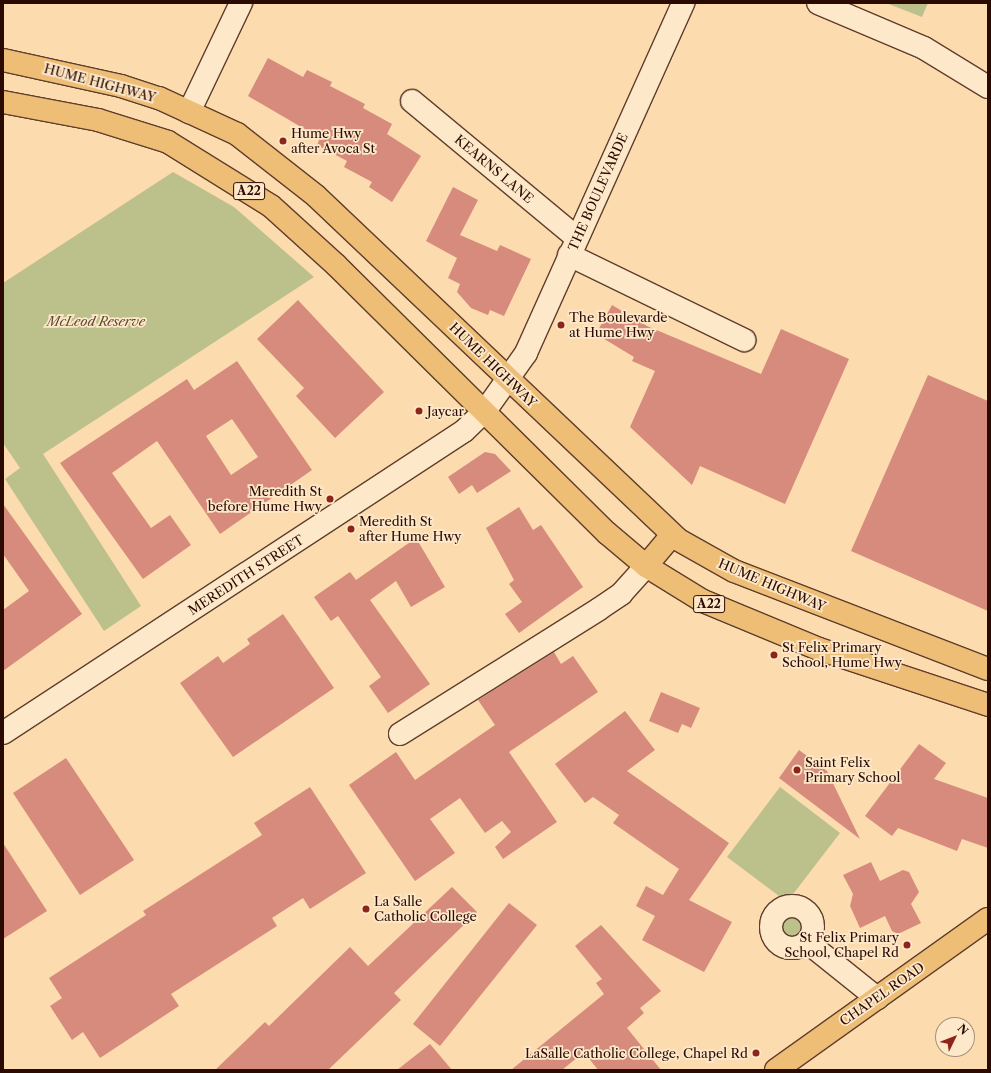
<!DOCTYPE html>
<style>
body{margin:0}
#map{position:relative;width:991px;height:1073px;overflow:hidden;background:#fcdbae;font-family:"Libre Caslon Text",serif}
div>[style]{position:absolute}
.green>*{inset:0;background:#bcc18c}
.round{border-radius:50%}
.building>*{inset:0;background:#d78b7c}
.roads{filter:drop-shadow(1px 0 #5f3e2c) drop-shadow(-1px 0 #5f3e2c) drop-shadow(0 1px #5f3e2c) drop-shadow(0 -1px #5f3e2c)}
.minor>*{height:22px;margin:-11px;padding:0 11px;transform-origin:11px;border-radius:11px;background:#fde8ca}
.minor>.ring{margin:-11px;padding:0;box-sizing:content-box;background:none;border:22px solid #fde8ca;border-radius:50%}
.major>*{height:22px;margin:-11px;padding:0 11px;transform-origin:11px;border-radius:11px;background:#eebe77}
.highway>*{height:22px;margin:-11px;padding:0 11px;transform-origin:11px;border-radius:11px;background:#eebe77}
.dots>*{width:11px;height:11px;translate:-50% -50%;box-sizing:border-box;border:2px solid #fde8ca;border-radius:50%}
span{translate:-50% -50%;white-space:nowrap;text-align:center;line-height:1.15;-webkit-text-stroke:3.5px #fde8ca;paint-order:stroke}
.shield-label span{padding:1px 3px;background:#fde8ca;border:1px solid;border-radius:3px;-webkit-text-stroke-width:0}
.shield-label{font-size:12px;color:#2b0a01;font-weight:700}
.street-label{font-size:13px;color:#2b0a01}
.poi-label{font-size:13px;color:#2b0a01}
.left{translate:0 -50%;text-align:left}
.right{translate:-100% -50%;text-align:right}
.park-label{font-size:13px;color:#5e4a32;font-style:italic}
.frame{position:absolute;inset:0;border:4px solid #2b0a01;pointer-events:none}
.north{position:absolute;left:935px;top:1017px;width:40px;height:40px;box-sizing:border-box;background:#fde8ca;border:1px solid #a98f7a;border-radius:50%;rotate:47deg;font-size:11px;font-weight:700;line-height:16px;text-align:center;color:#2b0a01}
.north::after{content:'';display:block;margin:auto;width:14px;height:18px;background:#8f2418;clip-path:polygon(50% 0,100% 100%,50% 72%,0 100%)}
</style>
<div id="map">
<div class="green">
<div style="clip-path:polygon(886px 3px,928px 3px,922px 17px)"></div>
<div style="clip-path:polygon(173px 172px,234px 207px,314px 277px,43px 454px,141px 606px,104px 631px,5px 479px,20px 468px,3px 443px,3px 283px)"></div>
<div style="clip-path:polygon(780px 787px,840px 833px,787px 902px,727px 857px)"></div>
<div class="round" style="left:780px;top:916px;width:24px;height:24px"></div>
</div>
<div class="building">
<div style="clip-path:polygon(268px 58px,303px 77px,307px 70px,332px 82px,330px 86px,365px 104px,363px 108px,392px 124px,387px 134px,421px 156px,392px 202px,369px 187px,372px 182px,344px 167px,347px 161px,317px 145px,320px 138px,248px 96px)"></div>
<div style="clip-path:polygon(453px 187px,478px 200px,460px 235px,497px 251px,500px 245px,531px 259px,504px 316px,490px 310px,488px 315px,471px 308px,457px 292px,460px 284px,448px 278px,457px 258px,426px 241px)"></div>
<div style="clip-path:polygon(298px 300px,384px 392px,335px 438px,296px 396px,304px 388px,257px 339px)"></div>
<div style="clip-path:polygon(612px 305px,647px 326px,761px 374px,781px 329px,849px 359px,785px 504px,700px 466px,692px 485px,630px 427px,655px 371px,632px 361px,634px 357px,596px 334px)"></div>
<div style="clip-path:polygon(evenodd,237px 361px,312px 470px,220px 534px,157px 441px,112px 473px,151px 528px,170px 515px,191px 545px,143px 579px,60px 463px,187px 379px,194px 390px,237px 361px,232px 419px,258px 457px,231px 475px,206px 436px,232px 419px)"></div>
<div style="clip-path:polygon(928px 375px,988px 401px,988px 611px,851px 551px)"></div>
<div style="clip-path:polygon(485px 452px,495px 454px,511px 471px,477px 493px,472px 485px,459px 494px,448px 477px)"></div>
<div style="clip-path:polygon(3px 504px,82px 614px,3px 671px,3px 610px,29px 591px,3px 554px)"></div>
<div style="clip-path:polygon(519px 507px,533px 530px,541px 525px,583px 587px,519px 633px,505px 614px,522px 602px,509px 584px,514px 580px,486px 528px)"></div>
<div style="clip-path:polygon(416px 538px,445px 587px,411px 607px,396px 581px,370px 600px,430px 684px,388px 713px,369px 686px,381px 677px,338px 616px,331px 621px,314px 597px,350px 572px,356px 580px)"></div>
<div style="clip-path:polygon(283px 614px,334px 688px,233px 757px,180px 683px,218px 656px,223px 663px,250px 644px,247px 639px)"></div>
<div style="clip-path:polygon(554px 652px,561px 664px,573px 656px,598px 692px,509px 752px,557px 822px,503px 859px,495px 847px,511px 832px,502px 821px,485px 833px,460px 798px,430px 819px,455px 853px,415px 881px,349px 785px,396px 752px,415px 780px,495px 725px,478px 700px)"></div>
<div style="clip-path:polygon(661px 692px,700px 708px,691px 728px,682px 724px,678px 733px,649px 721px)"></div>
<div style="clip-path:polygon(625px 711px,655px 750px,627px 771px,729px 843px,689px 900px,732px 922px,704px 972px,642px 940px,655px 916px,636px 906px,646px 886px,663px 895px,679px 869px,613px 823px,619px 815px,593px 797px,585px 803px,555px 764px)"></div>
<div style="clip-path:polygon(919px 744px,946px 763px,934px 779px,988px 798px,988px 848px,962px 839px,957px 851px,898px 828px,892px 836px,865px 816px)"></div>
<div style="clip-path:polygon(799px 750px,827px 771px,860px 839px,779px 778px)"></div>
<div style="clip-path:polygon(66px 758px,134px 860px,80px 895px,13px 793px)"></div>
<div style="clip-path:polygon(310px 787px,366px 873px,310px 909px,303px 898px,272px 918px,277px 926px,171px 994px,179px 1006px,100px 1058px,83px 1032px,72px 1040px,50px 1006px,62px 998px,49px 978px,146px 915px,143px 911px,262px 835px,254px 823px)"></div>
<div style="clip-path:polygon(3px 843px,47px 911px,3px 939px)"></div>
<div style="clip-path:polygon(871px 862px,880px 881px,903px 870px,909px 872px,919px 892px,911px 904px,921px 923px,898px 934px,892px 931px,885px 916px,860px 928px,850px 906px,853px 894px,843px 875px)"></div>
<div style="clip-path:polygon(452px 887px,477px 912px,394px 993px,401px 1000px,328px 1070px,215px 1070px,265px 1022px,269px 1026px,350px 947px,368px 966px)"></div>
<div style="clip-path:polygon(509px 903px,537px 925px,440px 1046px,413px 1024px)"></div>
<div style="clip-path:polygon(601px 925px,661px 991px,640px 1008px,644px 1013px,627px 1028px,661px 1070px,598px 1070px,584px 1052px,562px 1070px,511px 1070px,604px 994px,596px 983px,602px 979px,575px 946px)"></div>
<div style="clip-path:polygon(430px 1044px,452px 1070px,397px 1070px)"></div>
</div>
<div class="roads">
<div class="minor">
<div style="left:818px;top:3px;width:115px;rotate:23deg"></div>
<div style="left:924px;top:48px;width:75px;rotate:31.4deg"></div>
<div style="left:412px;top:101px;width:214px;rotate:39.7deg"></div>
<div style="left:189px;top:112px;width:121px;rotate:-64.5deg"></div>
<div style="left:569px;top:255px;width:195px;rotate:25.9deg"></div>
<div style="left:3px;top:733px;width:551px;rotate:-33.23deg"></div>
<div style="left:464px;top:431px;width:29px;rotate:-44deg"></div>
<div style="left:485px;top:411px;width:71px;rotate:-54.7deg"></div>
<div style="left:526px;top:353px;width:384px;rotate:-65.8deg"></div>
<div style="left:400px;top:734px;width:235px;rotate:-32.1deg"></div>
<div style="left:599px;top:609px;width:27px;rotate:-34deg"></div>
<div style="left:621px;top:594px;width:38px;rotate:-48deg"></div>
<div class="ring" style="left:771px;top:906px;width:20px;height:20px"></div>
<div style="left:807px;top:942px;width:90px;rotate:38.7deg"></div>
</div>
<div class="major">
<div style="left:776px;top:1070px;width:260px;rotate:-35.5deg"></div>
</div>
<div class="highway">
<div style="left:3px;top:60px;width:121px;rotate:12.4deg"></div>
<div style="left:121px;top:86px;width:40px;rotate:18deg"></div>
<div style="left:159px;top:98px;width:86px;rotate:24.8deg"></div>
<div style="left:237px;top:134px;width:100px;rotate:38.1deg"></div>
<div style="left:316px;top:196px;width:498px;rotate:43.5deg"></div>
<div style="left:677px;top:539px;width:65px;rotate:29.3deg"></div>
<div style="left:734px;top:571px;width:272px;rotate:21.1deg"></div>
<div style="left:3px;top:102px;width:97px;rotate:10.7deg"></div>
<div style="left:98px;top:120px;width:73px;rotate:17.4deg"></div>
<div style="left:168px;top:142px;width:121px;rotate:31.9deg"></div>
<div style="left:271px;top:206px;width:88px;rotate:42.2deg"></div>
<div style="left:336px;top:265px;width:381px;rotate:44.7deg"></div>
<div style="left:607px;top:533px;width:51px;rotate:40.2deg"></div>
<div style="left:646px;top:566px;width:67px;rotate:31.6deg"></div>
<div style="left:703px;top:601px;width:126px;rotate:22.5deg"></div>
<div style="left:819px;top:649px;width:178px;rotate:18.3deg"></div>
<div style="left:646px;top:566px;width:40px;rotate:-50deg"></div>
</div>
</div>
<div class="dots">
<div style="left:283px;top:141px;background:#8f2418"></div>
<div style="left:561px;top:325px;background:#8f2418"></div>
<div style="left:419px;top:411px;background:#8f2418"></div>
<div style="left:330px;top:499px;background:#8f2418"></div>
<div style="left:351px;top:529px;background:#8f2418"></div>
<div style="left:774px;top:655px;background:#8f2418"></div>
<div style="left:797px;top:770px;background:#8f2418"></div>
<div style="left:366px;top:909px;background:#8f2418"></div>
<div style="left:907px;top:945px;background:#8f2418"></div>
<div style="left:756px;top:1053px;background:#8f2418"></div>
</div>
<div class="shield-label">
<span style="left:249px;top:191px">A22</span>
<span style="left:709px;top:604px">A22</span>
</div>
<div class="street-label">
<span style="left:100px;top:83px;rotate:15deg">HUME HIGHWAY</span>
<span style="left:494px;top:169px;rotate:40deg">KEARNS LANE</span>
<span style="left:598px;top:192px;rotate:-66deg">THE BOULEVARDE</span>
<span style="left:493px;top:365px;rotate:44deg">HUME HIGHWAY</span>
<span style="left:246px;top:575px;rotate:-33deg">MEREDITH STREET</span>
<span style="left:772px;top:585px;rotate:23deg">HUME HIGHWAY</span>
<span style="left:882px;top:994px;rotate:-35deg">CHAPEL ROAD</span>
</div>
<div class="poi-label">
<span class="left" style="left:291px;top:141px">Hume Hwy<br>after Avoca St</span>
<span class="left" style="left:569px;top:325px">The Boulevarde<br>at Hume Hwy</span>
<span class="left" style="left:427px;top:411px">Jaycar</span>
<span class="right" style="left:322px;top:499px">Meredith St<br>before Hume Hwy</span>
<span class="left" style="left:359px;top:529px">Meredith St<br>after Hume Hwy</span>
<span class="left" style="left:782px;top:655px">St Felix Primary<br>School, Hume Hwy</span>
<span class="left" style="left:805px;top:770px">Saint Felix<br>Primary School</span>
<span class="left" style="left:374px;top:909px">La Salle<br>Catholic College</span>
<span class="right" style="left:899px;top:945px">St Felix Primary<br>School, Chapel Rd</span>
<span class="right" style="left:748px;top:1053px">LaSalle Catholic College, Chapel Rd</span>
</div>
<div class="park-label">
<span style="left:96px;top:321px">McLeod Reserve</span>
</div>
<div class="frame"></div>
<div class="north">N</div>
</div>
